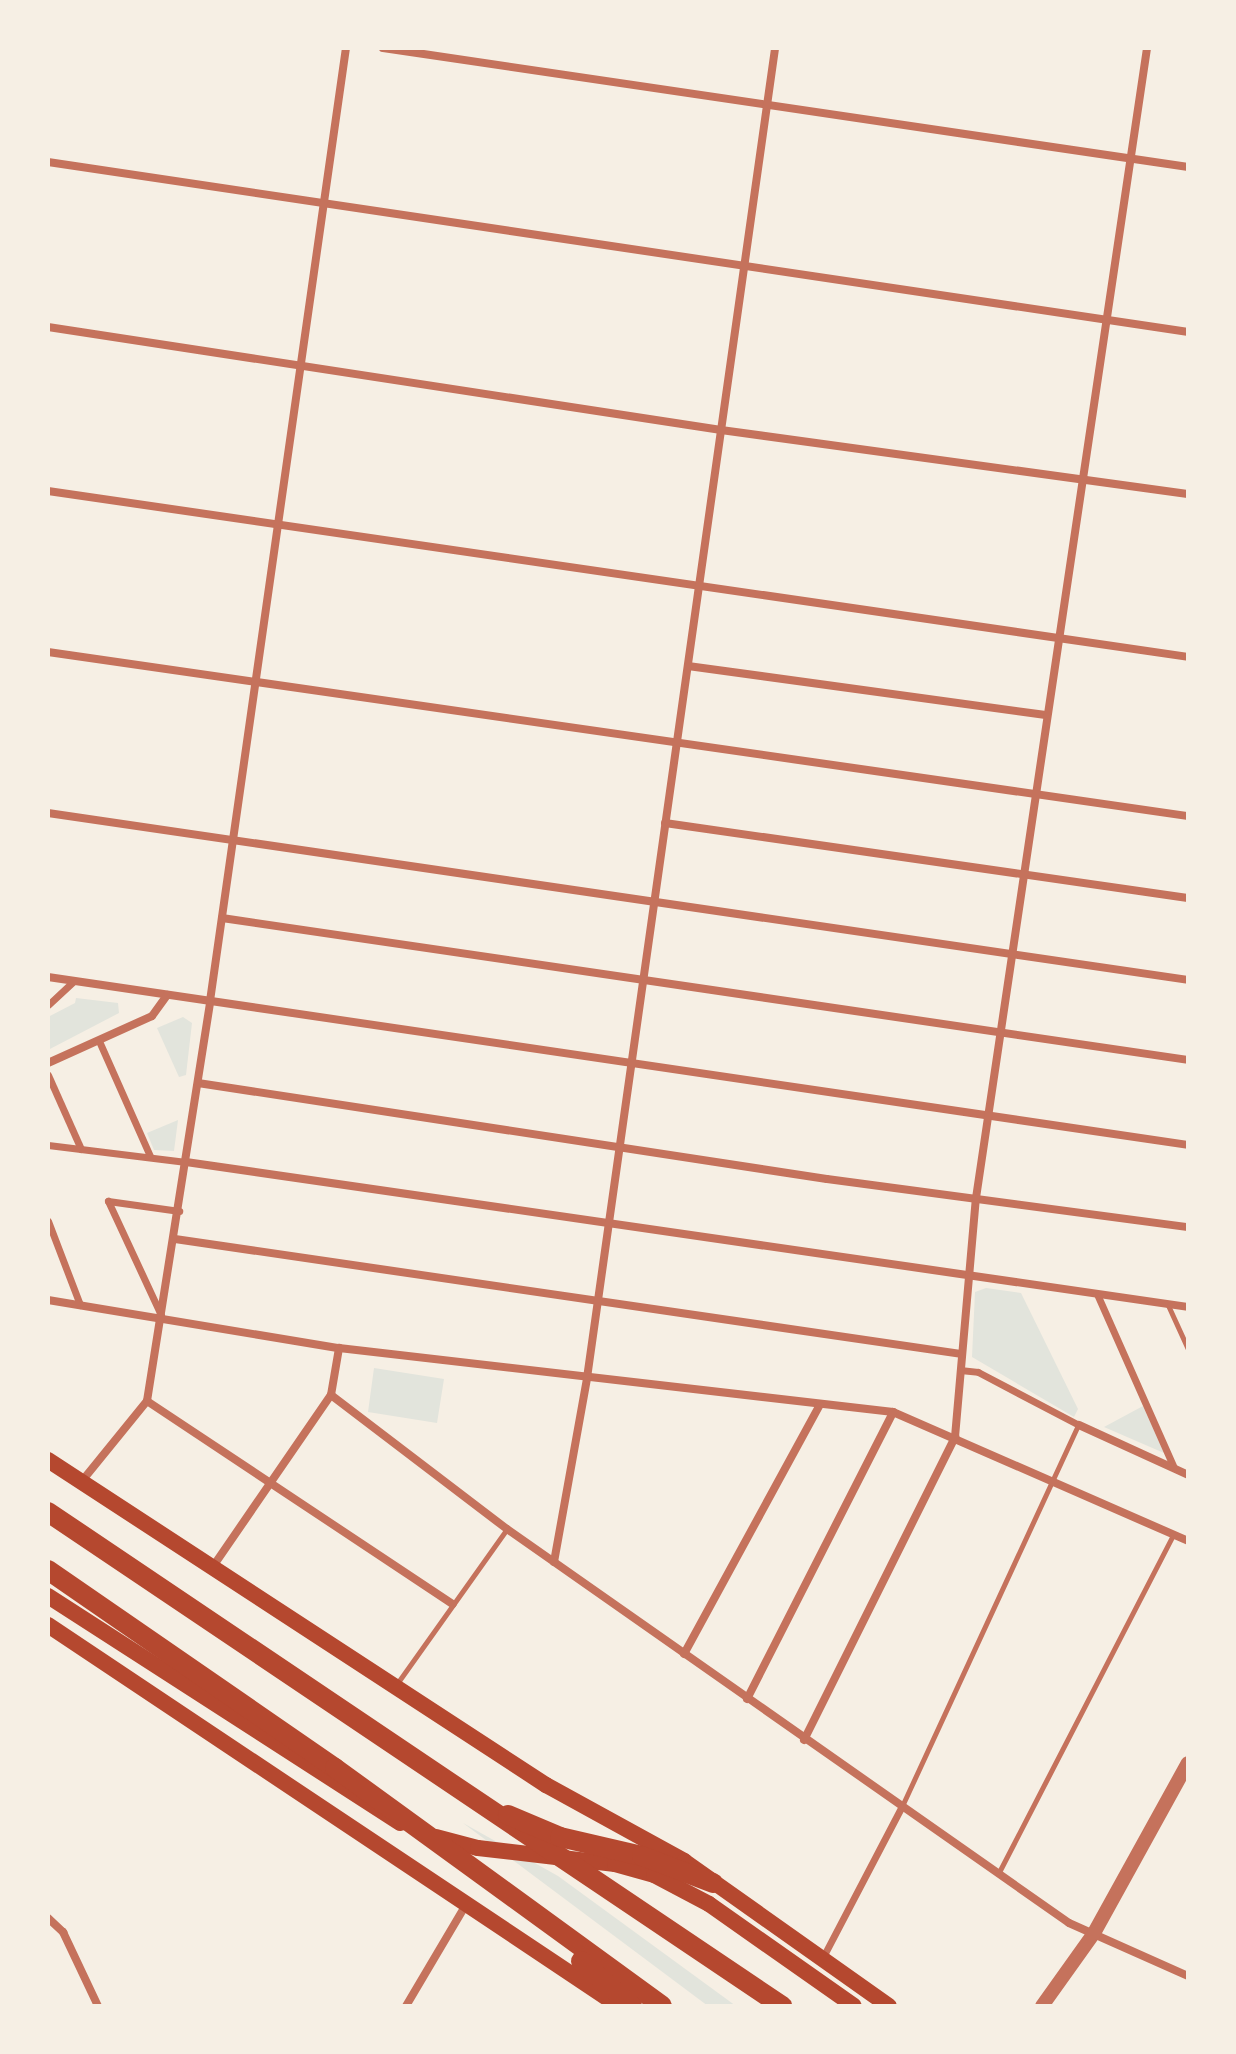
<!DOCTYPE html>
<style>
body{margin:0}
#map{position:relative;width:1236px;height:2054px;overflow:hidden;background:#f6efe4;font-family:Barlow,sans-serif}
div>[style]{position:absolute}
.green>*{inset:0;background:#e2e4dc}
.service>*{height:5px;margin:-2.5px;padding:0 2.5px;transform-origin:2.5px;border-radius:2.5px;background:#c5725c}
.pedestrian>*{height:7px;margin:-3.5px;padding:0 3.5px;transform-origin:3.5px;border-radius:3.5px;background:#c5725c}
.minor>*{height:8px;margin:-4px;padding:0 4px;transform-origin:4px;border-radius:4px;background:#c5725c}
.tertiary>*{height:14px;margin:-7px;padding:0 7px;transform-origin:7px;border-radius:7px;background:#c5725c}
.secondary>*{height:16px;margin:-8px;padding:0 8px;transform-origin:8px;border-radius:8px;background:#b5482f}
.motorway>*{height:20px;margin:-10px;padding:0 10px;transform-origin:10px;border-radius:10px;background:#b5482f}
span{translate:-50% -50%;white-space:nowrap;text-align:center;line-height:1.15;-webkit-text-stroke:6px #f6efe4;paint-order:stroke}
.frame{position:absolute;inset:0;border:50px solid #f6efe4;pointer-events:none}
</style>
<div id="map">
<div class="green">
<div style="clip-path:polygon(76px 998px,118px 1003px,119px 1013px,48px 1050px,48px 1017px,75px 1003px)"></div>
<div style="clip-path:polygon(183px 1017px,192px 1023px,186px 1075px,179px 1077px,157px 1028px)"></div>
<div style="clip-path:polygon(178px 1120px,174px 1151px,154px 1150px,147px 1133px)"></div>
<div style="clip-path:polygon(986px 1288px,1021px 1293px,1078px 1409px,1074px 1417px,972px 1357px,975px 1292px)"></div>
<div style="clip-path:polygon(374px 1368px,444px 1379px,437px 1423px,368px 1412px)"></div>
<div style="clip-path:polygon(1143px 1406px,1164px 1453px,1104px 1427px)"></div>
<div style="clip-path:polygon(463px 1823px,558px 1876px,736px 2006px,708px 2006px)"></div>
</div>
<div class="service">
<div style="left:1167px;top:1303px;width:51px;rotate:65.5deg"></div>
<div style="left:396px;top:1685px;width:191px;rotate:-54.6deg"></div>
<div style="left:902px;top:1806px;width:420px;rotate:-65.2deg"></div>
<div style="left:998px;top:1874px;width:382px;rotate:-62.7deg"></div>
</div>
<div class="pedestrian">
<div style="left:48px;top:1005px;width:35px;rotate:-43deg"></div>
<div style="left:99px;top:1041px;width:126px;rotate:66.1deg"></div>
<div style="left:48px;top:1075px;width:81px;rotate:66deg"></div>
<div style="left:48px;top:1145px;width:139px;rotate:7deg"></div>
<div style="left:48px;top:1221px;width:90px;rotate:69.1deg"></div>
<div style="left:1097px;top:1294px;width:190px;rotate:66.1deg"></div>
<div style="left:161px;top:1315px;width:126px;rotate:-114.9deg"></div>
<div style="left:108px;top:1201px;width:72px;rotate:8deg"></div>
<div style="left:960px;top:1370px;width:18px;rotate:6deg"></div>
<div style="left:978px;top:1372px;width:114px;rotate:27.7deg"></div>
<div style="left:823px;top:1957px;width:170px;rotate:-62.4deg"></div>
</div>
<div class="minor">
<div style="left:383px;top:48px;width:814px;rotate:8.41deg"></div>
<div style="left:48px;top:162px;width:1153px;rotate:8.48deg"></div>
<div style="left:48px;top:327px;width:681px;rotate:8.7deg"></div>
<div style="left:721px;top:430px;width:471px;rotate:7.8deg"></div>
<div style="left:48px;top:491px;width:1152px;rotate:8.28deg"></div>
<div style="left:48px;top:652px;width:1152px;rotate:8.19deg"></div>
<div style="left:688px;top:666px;width:361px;rotate:7.8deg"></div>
<div style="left:48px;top:813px;width:1152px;rotate:8.33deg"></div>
<div style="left:665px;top:823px;width:528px;rotate:8.16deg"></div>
<div style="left:222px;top:918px;width:976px;rotate:8.36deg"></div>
<div style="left:48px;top:977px;width:1152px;rotate:8.38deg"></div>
<div style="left:48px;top:1063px;width:114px;rotate:-24.3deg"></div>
<div style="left:152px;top:1016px;width:26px;rotate:-54deg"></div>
<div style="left:198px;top:1083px;width:636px;rotate:8.68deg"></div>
<div style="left:827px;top:1179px;width:364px;rotate:7.6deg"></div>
<div style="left:186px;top:1162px;width:1012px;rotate:8.23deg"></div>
<div style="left:175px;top:1239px;width:794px;rotate:8.32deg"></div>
<div style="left:48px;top:1300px;width:295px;rotate:9.4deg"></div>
<div style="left:339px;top:1348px;width:558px;rotate:6.59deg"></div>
<div style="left:893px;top:1412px;width:322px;rotate:23.6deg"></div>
<div style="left:331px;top:1395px;width:221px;rotate:37.3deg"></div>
<div style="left:507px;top:1529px;width:686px;rotate:35.03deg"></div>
<div style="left:1069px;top:1923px;width:130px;rotate:24deg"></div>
<div style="left:147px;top:1401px;width:367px;rotate:33.6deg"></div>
<div style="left:1079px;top:1425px;width:120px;rotate:24.6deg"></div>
<div style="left:82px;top:1481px;width:103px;rotate:-50.9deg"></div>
<div style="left:147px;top:1401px;width:405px;rotate:-81deg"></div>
<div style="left:210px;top:1001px;width:963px;rotate:-81.88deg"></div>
<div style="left:554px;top:1562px;width:187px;rotate:-79.8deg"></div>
<div style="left:587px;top:1378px;width:1343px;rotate:-81.95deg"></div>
<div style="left:214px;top:1565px;width:206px;rotate:-55.5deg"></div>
<div style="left:331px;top:1395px;width:48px;rotate:-80.3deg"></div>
<div style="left:684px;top:1654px;width:284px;rotate:-61.4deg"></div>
<div style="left:747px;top:1699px;width:322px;rotate:-63deg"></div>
<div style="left:804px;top:1740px;width:339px;rotate:-63.5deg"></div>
<div style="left:955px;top:1437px;width:240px;rotate:-85deg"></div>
<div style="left:976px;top:1198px;width:1163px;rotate:-81.54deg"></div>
<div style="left:48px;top:1918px;width:21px;rotate:43deg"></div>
<div style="left:63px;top:1932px;width:82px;rotate:64.7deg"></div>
<div style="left:406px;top:2006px;width:120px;rotate:-59.4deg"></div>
</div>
<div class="tertiary">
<div style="left:1042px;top:2006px;width:90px;rotate:-54.5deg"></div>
<div style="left:1094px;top:1933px;width:194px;rotate:-61.1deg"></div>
</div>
<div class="secondary">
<div style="left:48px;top:1460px;width:595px;rotate:33.13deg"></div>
<div style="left:546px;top:1785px;width:158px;rotate:28.8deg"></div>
<div style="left:684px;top:1861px;width:251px;rotate:35.3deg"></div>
<div style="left:48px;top:1596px;width:419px;rotate:32.8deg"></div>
<div style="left:48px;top:1625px;width:686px;rotate:33.71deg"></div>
<div style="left:436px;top:1837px;width:43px;rotate:14.7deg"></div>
<div style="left:478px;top:1848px;width:138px;rotate:6.7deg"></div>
<div style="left:615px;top:1864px;width:41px;rotate:15.8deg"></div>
<div style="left:654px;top:1875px;width:62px;rotate:27.8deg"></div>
<div style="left:709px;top:1904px;width:177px;rotate:35.1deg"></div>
</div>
<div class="motorway">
<div style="left:48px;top:1512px;width:885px;rotate:33.94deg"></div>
<div style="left:48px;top:1570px;width:349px;rotate:34.6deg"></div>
<div style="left:335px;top:1768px;width:404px;rotate:36deg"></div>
<div style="left:508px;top:1815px;width:56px;rotate:22.9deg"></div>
<div style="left:560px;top:1837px;width:84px;rotate:13deg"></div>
<div style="left:642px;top:1856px;width:76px;rotate:20.8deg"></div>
<div style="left:581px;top:1961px;width:68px;rotate:41.4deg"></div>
</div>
<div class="frame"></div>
</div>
